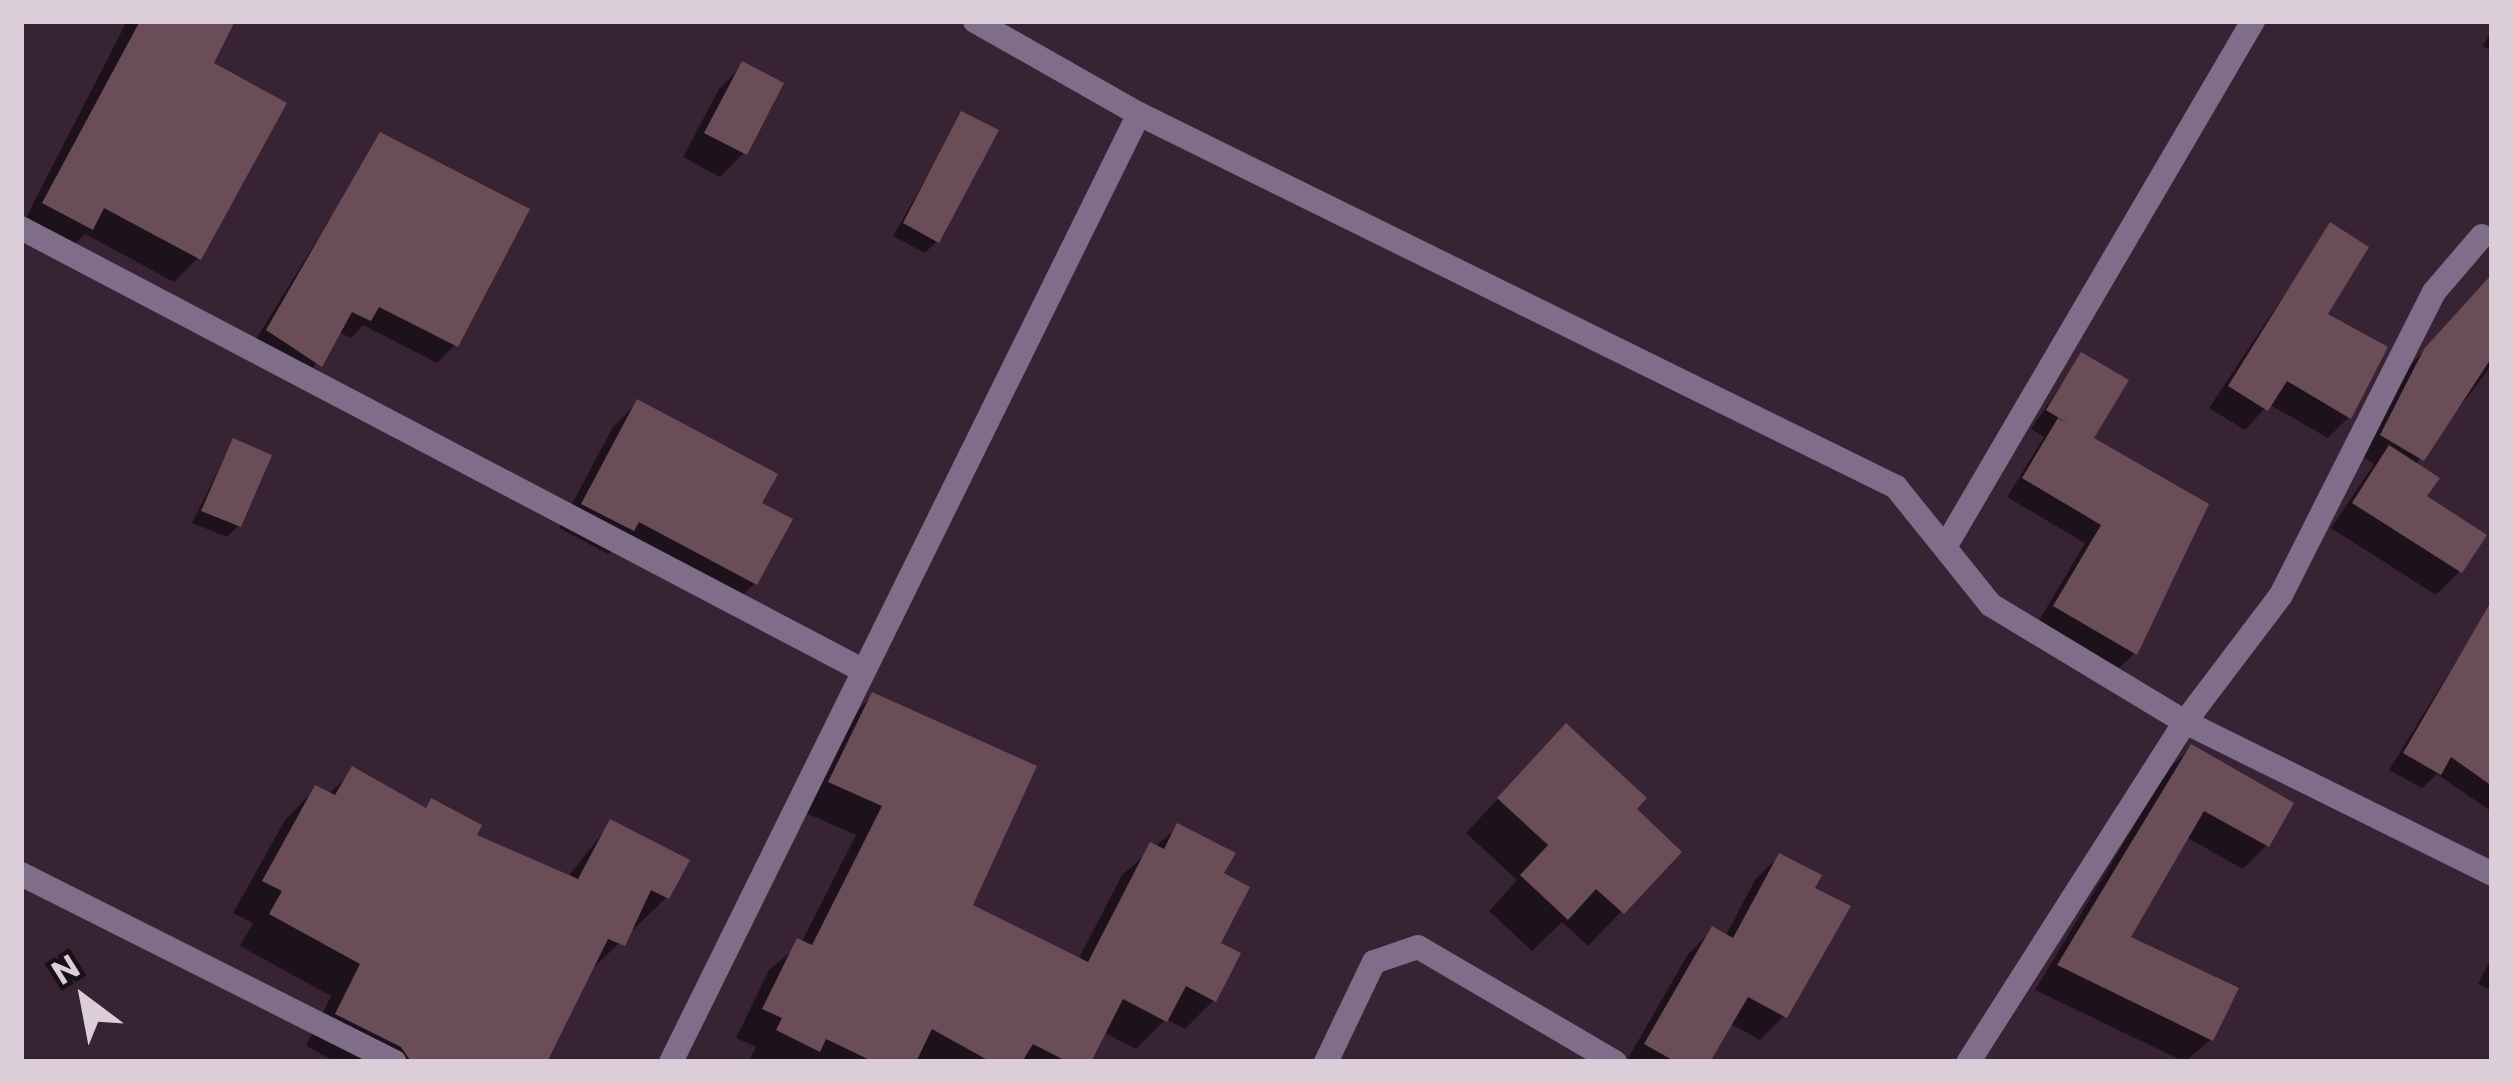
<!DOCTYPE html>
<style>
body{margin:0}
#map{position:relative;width:2513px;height:1083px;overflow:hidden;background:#382334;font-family:Commissioner,sans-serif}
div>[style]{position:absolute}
.shadow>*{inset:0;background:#0007}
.building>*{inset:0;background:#6b4d58}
.minor>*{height:24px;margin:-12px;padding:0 12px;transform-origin:12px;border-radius:12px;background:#7f6d89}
span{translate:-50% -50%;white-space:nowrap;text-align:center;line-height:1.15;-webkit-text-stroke:10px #191017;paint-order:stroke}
.frame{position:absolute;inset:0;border:24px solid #dcced8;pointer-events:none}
.north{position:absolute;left:24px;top:939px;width:120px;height:120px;-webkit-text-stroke:9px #191017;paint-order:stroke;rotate:328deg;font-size:33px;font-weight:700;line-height:48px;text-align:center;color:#dcced8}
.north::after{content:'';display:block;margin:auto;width:42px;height:54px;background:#dcced8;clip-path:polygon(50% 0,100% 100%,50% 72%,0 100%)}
</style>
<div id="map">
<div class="shadow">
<div style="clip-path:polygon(127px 21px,232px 21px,210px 64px,198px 258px,174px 282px,85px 234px,67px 252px,21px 227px)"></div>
<div style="clip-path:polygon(2492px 29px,2492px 51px,2483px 46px)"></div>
<div style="clip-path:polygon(743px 65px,744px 153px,720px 177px,683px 157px,719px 89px)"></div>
<div style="clip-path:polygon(962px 115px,937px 241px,925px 253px,893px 236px)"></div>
<div style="clip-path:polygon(381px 136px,455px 345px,437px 363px,363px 325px,351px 338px,338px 332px,302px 383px,250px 349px)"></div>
<div style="clip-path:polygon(2330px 226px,2324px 315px,2349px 417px,2328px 438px,2269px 404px,2245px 430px,2209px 408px)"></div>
<div style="clip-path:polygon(2492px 278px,2492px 365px,2415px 465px,2460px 571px,2436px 595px,2331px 528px,2374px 464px,2362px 456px,2404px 372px)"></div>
<div style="clip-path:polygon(2081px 355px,2090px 439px,2135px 653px,2117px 670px,2037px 624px,2085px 543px,2007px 497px,2044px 437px,2031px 429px)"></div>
<div style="clip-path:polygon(637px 403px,758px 505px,755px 583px,731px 607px,616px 545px,608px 554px,559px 528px,613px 427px)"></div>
<div style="clip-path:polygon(233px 441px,239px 525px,227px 537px,192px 523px)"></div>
<div style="clip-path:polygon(2492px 603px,2492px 812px,2437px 774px,2422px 788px,2389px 770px)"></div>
<div style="clip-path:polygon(873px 695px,969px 907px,1078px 960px,1122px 875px,1178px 827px,1220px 875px,1214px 1000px,1185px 1029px,1166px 1019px,1136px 1049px,1103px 1032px,1087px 1062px,749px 1060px,756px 1047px,736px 1038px,769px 970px,801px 943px,856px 835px,801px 811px,844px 724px)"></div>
<div style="clip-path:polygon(2191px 747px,2267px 845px,2243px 869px,2186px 837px,2127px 938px,2211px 1039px,2185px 1062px,2035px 990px,2167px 771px)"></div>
<div style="clip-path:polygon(1533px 761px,1633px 809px,1678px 852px,1588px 946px,1562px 922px,1532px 951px,1489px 911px,1517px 880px,1466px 833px)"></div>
<div style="clip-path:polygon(353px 770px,423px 810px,432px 801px,473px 836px,567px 878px,611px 822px,686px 861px,666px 898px,587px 974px,543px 1062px,336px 1062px,306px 1046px,331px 996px,240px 946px,253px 923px,233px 913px,285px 820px,316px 788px,328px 795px)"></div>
<div style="clip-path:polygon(1779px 856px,1811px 889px,1784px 1016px,1760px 1040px,1729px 1023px,1707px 1062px,1626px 1062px,1688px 954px,1712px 930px,1725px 937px,1755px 880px)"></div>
<div style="clip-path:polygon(2492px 957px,2492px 991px,2478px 984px)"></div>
</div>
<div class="building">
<div style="clip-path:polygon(140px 21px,235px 21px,214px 63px,287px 103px,201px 260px,104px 208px,93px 230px,42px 203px)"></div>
<div style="clip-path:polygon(742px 61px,784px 83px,747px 155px,704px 133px)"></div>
<div style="clip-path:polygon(961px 111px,999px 130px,939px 243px,903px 223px)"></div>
<div style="clip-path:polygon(380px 132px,530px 209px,458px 347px,379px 307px,371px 321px,352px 312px,322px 367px,266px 330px)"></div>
<div style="clip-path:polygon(2330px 222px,2369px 247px,2328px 314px,2388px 347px,2351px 419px,2287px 381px,2268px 411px,2228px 386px)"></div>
<div style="clip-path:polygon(2492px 274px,2492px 357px,2424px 461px,2380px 435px,2424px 349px)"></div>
<div style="clip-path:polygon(2081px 352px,2129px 380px,2094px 438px,2209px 504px,2137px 655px,2053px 606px,2101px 525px,2022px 478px,2058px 418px,2069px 424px,2046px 410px)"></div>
<div style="clip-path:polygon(637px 399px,778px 474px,762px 503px,793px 519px,757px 585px,639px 522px,634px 531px,581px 504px)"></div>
<div style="clip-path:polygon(233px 438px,272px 455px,241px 527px,201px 511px)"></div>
<div style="clip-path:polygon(2389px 445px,2440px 478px,2427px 496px,2487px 535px,2462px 573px,2352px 503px)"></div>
<div style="clip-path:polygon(2492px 600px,2492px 786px,2451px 757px,2441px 775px,2403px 753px)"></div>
<div style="clip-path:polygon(872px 692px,1037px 766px,973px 905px,1088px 962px,1150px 842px,1164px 849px,1177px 823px,1236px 853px,1224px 873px,1250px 887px,1221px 943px,1241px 953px,1216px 1002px,1186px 986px,1167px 1022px,1123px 999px,1091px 1062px,1068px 1062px,1033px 1044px,1022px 1062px,991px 1062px,932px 1029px,916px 1062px,874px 1062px,826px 1039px,820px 1052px,776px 1030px,782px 1018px,762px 1009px,797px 938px,812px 945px,882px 806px,828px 782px)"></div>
<div style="clip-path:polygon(1566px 723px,1647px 798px,1637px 809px,1682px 852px,1624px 914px,1596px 889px,1568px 920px,1520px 875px,1548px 845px,1497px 798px)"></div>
<div style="clip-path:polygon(2191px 744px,2294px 803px,2269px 847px,2204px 811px,2131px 937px,2239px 988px,2213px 1041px,2057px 965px)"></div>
<div style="clip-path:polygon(352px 766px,426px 808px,431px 798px,482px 825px,477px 835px,578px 879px,610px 819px,690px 860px,669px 899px,651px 890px,625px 946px,608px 939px,547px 1062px,410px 1060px,401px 1047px,335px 1014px,360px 964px,269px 914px,282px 891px,262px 881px,315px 785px,335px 795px)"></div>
<div style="clip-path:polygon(1779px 853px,1822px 875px,1815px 888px,1851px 906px,1787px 1018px,1748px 997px,1710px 1062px,1676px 1062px,1644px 1044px,1712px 926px,1733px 938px)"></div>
</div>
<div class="minor">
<div style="left:975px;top:21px;width:189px;rotate:29.6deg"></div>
<div style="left:1139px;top:114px;width:844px;rotate:26.23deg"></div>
<div style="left:1896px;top:487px;width:151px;rotate:51.2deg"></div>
<div style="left:1991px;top:605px;width:227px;rotate:31.1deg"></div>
<div style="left:2185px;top:722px;width:403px;rotate:122.5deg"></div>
<div style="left:21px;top:228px;width:952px;rotate:27.72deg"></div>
<div style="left:2482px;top:236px;width:74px;rotate:130.6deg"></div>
<div style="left:2434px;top:292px;width:339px;rotate:116.8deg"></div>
<div style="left:2281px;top:595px;width:159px;rotate:127.1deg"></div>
<div style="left:2185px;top:722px;width:343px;rotate:26.3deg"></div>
<div style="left:1948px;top:542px;width:604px;rotate:-59.65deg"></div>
<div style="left:21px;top:874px;width:418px;rotate:26.7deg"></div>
<div style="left:671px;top:1062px;width:1057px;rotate:-63.73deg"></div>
<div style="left:1326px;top:1062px;width:111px;rotate:-64.4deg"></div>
<div style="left:1374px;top:962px;width:46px;rotate:-18.8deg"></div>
<div style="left:1418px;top:947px;width:228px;rotate:30.3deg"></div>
</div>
<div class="frame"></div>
<div class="north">N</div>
</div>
